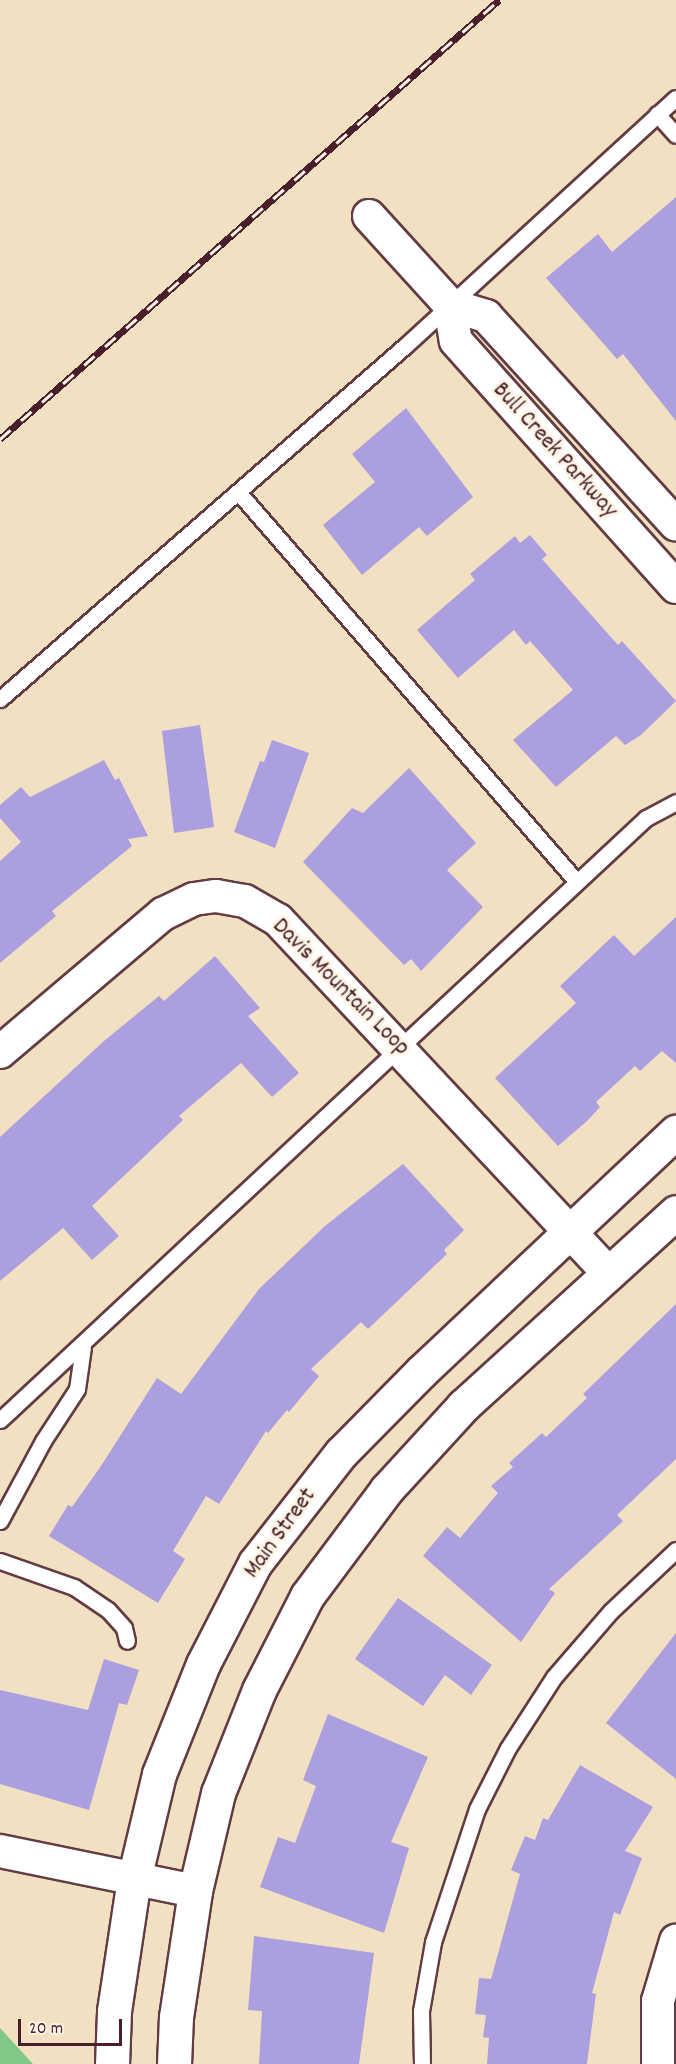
<!DOCTYPE html>
<style>
body{margin:0}
#map{position:relative;width:676px;height:2064px;overflow:hidden;background:#f2e0c2;font-family:Dekko,sans-serif}
div>[style]{position:absolute}
.green>*{inset:0;background:#81c884}
.building>*{inset:0;background:#ab9fdf}
.roads{filter:drop-shadow(2px 0 #633c42) drop-shadow(-2px 0 #633c42) drop-shadow(0 2px #633c42) drop-shadow(0 -2px #633c42)}
.lane>*{height:15px;margin:-7.5px;padding:0 7.5px;transform-origin:7.5px;border-radius:7.5px;background:#fff}
.street>*{height:32px;margin:-16px;padding:0 16px;transform-origin:16px;border-radius:16px;background:#fff}
.secondary>*{height:33px;margin:-16.5px;padding:0 16.5px;transform-origin:16.5px;border-radius:16.5px;background:#fff}
.rail>*{height:7px;margin-top:-3.5px;transform-origin:0;background:repeating-linear-gradient(90deg,#fcf5e5 0 14px,#4a1f2b 0 28px);box-sizing:border-box;border-block:2px solid #4a1f2b}
span{translate:-50% -50%;white-space:nowrap;text-align:center;line-height:1.15;-webkit-text-stroke:6px #fcf5e5;paint-order:stroke}
.street-label{font-size:24px;color:#4a1f2b}
.scale{position:absolute;left:18px;top:2019px;width:104px;height:27px;box-sizing:border-box;border:3px solid #4a1f2b;border-top:0;padding-left:8px;font-size:18px;line-height:21px;white-space:nowrap;color:#4a1f2b;-webkit-text-stroke:4px #fcf5e5;paint-order:stroke}
</style>
<div id="map">
<div class="green">
<div style="clip-path:polygon(0 2028px,33px 2064px,0 2064px)"></div>
</div>
<div class="building">
<div style="clip-path:polygon(676px 197px,676px 421px,623px 354px,617px 359px,546px 278px,598px 234px,612px 252px)"></div>
<div style="clip-path:polygon(406px 408px,473px 497px,427px 536px,419px 527px,362px 575px,323px 525px,375px 482px,352px 454px)"></div>
<div style="clip-path:polygon(530px 535px,547px 555px,542px 559px,593px 617px,618px 645px,622px 641px,676px 701px,641px 735px,625px 745px,616px 736px,556px 787px,513px 740px,573px 690px,530px 641px,526px 645px,514px 630px,458px 678px,417px 630px,475px 580px,470px 574px,515px 536px,520px 543px)"></div>
<div style="clip-path:polygon(200px 725px,214px 827px,174px 833px,162px 731px)"></div>
<div style="clip-path:polygon(272px 740px,309px 753px,275px 848px,234px 832px,260px 761px,264px 762px)"></div>
<div style="clip-path:polygon(104px 760px,115px 780px,119px 778px,148px 836px,128px 839px,132px 846px,52px 911px,56px 916px,0 963px,0 861px,21px 842px,0 818px,0 805px,21px 787px,30px 797px)"></div>
<div style="clip-path:polygon(409px 768px,476px 843px,447px 870px,483px 907px,421px 971px,411px 959px,404px 965px,303px 862px,352px 808px,363px 813px)"></div>
<div style="clip-path:polygon(676px 917px,676px 1063px,662px 1051px,640px 1071px,635px 1066px,596px 1102px,600px 1107px,587px 1121px,558px 1146px,495px 1078px,576px 1003px,560px 986px,614px 935px,634px 956px)"></div>
<div style="clip-path:polygon(215px 956px,260px 1008px,248px 1016px,299px 1073px,272px 1097px,241px 1063px,179px 1116px,183px 1120px,92px 1206px,119px 1236px,92px 1260px,63px 1228px,0 1281px,0 1137px,104px 1041px,159px 996px,164px 1001px)"></div>
<div style="clip-path:polygon(403px 1164px,464px 1230px,444px 1250px,447px 1254px,368px 1329px,361px 1322px,311px 1369px,319px 1376px,289px 1412px,287px 1410px,268px 1433px,266px 1431px,219px 1504px,206px 1496px,173px 1551px,185px 1559px,158px 1603px,49px 1536px,68px 1505px,72px 1507px,101px 1466px,157px 1378px,181px 1394px,259px 1289px,325px 1226px)"></div>
<div style="clip-path:polygon(676px 1304px,676px 1459px,617px 1515px,623px 1521px,549px 1589px,555px 1593px,521px 1642px,423px 1556px,447px 1527px,460px 1538px,498px 1493px,491px 1486px,513px 1467px,509px 1463px,542px 1433px,546px 1437px,587px 1398px,583px 1394px)"></div>
<div style="clip-path:polygon(398px 1598px,492px 1665px,471px 1695px,445px 1675px,423px 1706px,355px 1659px)"></div>
<div style="clip-path:polygon(676px 1633px,676px 1779px,606px 1723px)"></div>
<div style="clip-path:polygon(104px 1659px,139px 1670px,127px 1705px,119px 1703px,89px 1810px,0 1784px,0 1690px,88px 1710px)"></div>
<div style="clip-path:polygon(328px 1714px,428px 1757px,391px 1842px,409px 1848px,384px 1933px,260px 1887px,278px 1837px,295px 1843px,316px 1786px,303px 1780px)"></div>
<div style="clip-path:polygon(580px 1765px,653px 1807px,625px 1851px,642px 1858px,620px 1915px,614px 1912px,592px 1993px,596px 1994px,587px 2064px,487px 2064px,489px 2038px,483px 2037px,486px 2015px,475px 2014px,479px 1978px,491px 1979px,520px 1874px,511px 1870px,525px 1836px,535px 1840px,543px 1818px,548px 1820px)"></div>
<div style="clip-path:polygon(254px 1936px,374px 1953px,359px 2064px,259px 2064px,262px 2011px,248px 2010px)"></div>
</div>
<div class="roads">
<div class="lane">
<div style="left:657px;top:114px;width:28px;rotate:48deg"></div>
<div style="left:239px;top:493px;width:515px;rotate:49.01deg"></div>
<div style="left:0;top:699px;width:537px;rotate:-41.08deg"></div>
<div style="left:405px;top:346px;width:367px;rotate:-42.5deg"></div>
<div style="left:0;top:1420px;width:883px;rotate:-42.98deg"></div>
<div style="left:646px;top:818px;width:34px;rotate:-28deg"></div>
<div style="left:0;top:1521px;width:91px;rotate:-61.7deg"></div>
<div style="left:43px;top:1441px;width:62px;rotate:-56.8deg"></div>
<div style="left:77px;top:1389px;width:42px;rotate:-81.9deg"></div>
<div style="left:0;top:1561px;width:78px;rotate:19.4deg"></div>
<div style="left:74px;top:1587px;width:41px;rotate:34.1deg"></div>
<div style="left:108px;top:1610px;width:24px;rotate:48deg"></div>
<div style="left:124px;top:1628px;width:13px;rotate:77deg"></div>
<div style="left:422px;top:2064px;width:53px;rotate:-91.1deg"></div>
<div style="left:421px;top:2011px;width:70px;rotate:-80.1deg"></div>
<div style="left:433px;top:1942px;width:140px;rotate:-71.7deg"></div>
<div style="left:477px;top:1809px;width:68px;rotate:-63.1deg"></div>
<div style="left:508px;top:1748px;width:85px;rotate:-57.1deg"></div>
<div style="left:554px;top:1677px;width:87px;rotate:-49.2deg"></div>
<div style="left:611px;top:1611px;width:89px;rotate:-43.2deg"></div>
</div>
<div class="street">
<div style="left:369px;top:216px;width:120px;rotate:47.7deg"></div>
<div style="left:450px;top:305px;width:38px;rotate:17deg"></div>
<div style="left:486px;top:316px;width:282px;rotate:47.7deg"></div>
<div style="left:450px;top:305px;width:36px;rotate:81deg"></div>
<div style="left:456px;top:341px;width:330px;rotate:48.2deg"></div>
<div style="left:0;top:1052px;width:214px;rotate:-40.3deg"></div>
<div style="left:163px;top:914px;width:34px;rotate:-26deg"></div>
<div style="left:194px;top:899px;width:22px;rotate:-8deg"></div>
<div style="left:216px;top:896px;width:29px;rotate:10deg"></div>
<div style="left:245px;top:901px;width:38px;rotate:30deg"></div>
<div style="left:278px;top:920px;width:485px;rotate:46.9deg"></div>
<div style="left:0;top:1851px;width:199px;rotate:11.6deg"></div>
<div style="left:658px;top:2064px;width:63px;rotate:-90deg"></div>
<div style="left:658px;top:2001px;width:63px;rotate:-73.3deg"></div>
</div>
<div class="secondary">
<div style="left:112px;top:2064px;width:53px;rotate:-87.8deg"></div>
<div style="left:114px;top:2011px;width:134px;rotate:-81.4deg"></div>
<div style="left:134px;top:1879px;width:108px;rotate:-76.6deg"></div>
<div style="left:159px;top:1774px;width:118px;rotate:-68.2deg"></div>
<div style="left:203px;top:1664px;width:114px;rotate:-62.8deg"></div>
<div style="left:255px;top:1563px;width:140px;rotate:-52deg"></div>
<div style="left:341px;top:1453px;width:115px;rotate:-45.4deg"></div>
<div style="left:422px;top:1371px;width:349px;rotate:-43.3deg"></div>
<div style="left:174px;top:2064px;width:47px;rotate:-87.6deg"></div>
<div style="left:176px;top:2017px;width:127px;rotate:-81.4deg"></div>
<div style="left:195px;top:1891px;width:101px;rotate:-76.8deg"></div>
<div style="left:218px;top:1793px;width:111px;rotate:-68.3deg"></div>
<div style="left:259px;top:1690px;width:106px;rotate:-62.9deg"></div>
<div style="left:307px;top:1596px;width:134px;rotate:-53.2deg"></div>
<div style="left:387px;top:1489px;width:113px;rotate:-47.5deg"></div>
<div style="left:463px;top:1406px;width:288px;rotate:-42.3deg"></div>
</div>
</div>
<div class="rail">
<div style="left:0;top:439px;width:665px;rotate:-41.34deg"></div>
</div>
<div class="street-label">
<span style="left:554px;top:451px;rotate:48deg">Bull Creek Parkway</span>
<span style="left:340px;top:988px;rotate:45deg">Davis Mountain Loop</span>
<span style="left:281px;top:1534px;rotate:-54deg">Main Street</span>
</div>
<div class="scale">20 m</div>
</div>
